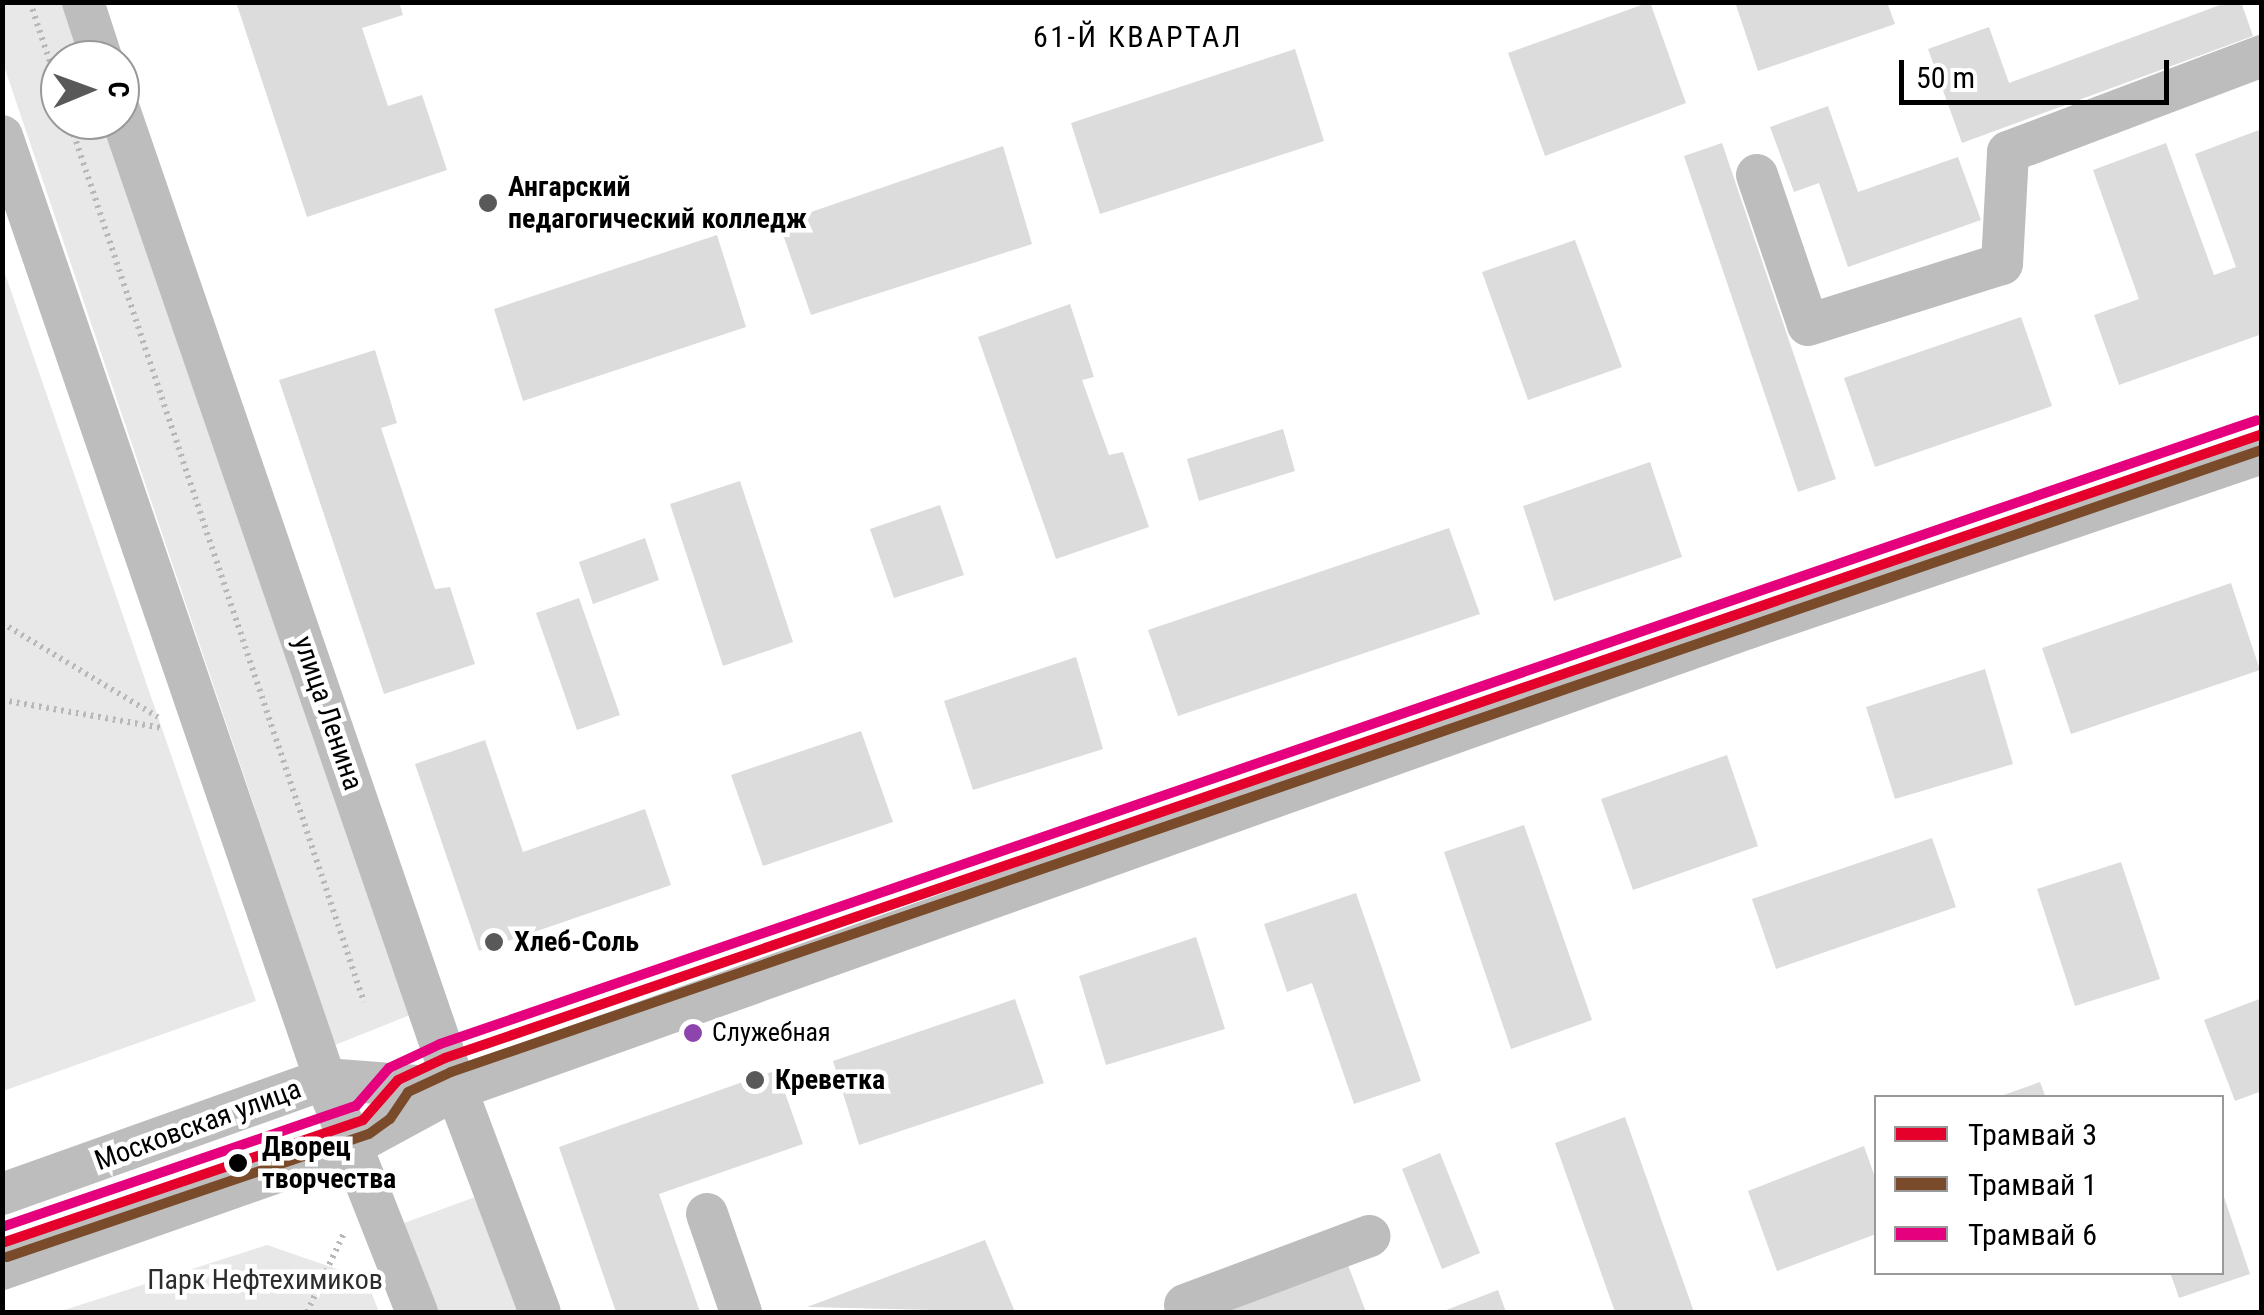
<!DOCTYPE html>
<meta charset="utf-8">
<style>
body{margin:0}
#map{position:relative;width:2264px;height:1315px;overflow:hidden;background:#fff;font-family:"Roboto Condensed",sans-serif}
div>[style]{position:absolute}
.green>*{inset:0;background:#e8e8e8}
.building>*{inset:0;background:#dcdcdc}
.path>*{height:6px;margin-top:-3px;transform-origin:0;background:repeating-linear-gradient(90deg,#b8b8b8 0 2.5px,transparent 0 7.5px)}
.minor>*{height:42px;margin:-21px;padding:0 21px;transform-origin:21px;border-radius:21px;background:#bdbdbd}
.tram-1>*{height:10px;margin:-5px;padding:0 5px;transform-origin:5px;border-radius:5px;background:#e4002b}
.tram-2>*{height:10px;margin:-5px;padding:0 5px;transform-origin:5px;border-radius:5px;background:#7a4b2a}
.tram-3>*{height:10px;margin:-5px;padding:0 5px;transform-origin:5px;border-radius:5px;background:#e5007d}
.dots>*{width:28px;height:28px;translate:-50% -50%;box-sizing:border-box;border:5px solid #fff;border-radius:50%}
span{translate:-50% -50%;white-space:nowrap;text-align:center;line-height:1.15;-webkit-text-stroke:9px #fff;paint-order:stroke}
.bus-label{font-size:26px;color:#000}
.left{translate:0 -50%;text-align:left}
.poi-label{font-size:28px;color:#000;font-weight:700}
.street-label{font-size:28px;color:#000}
.stop-label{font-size:28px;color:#000;font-weight:700}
.park-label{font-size:28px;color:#2d2d2d}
.neighbourhood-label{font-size:30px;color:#000;letter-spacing:2.5px}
.frame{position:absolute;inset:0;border:5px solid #000;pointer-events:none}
.legend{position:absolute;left:1874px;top:1095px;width:350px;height:180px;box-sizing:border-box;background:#fff;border:2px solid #999;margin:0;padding:12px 18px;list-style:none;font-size:30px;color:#000}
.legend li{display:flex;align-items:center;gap:20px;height:50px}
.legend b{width:50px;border:2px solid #999}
.north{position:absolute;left:40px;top:40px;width:100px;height:100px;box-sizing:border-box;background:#fff;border:2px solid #999;border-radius:50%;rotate:89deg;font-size:28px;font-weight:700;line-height:40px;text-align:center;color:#000}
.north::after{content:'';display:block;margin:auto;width:35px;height:45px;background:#595959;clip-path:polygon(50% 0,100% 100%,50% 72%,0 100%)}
.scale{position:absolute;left:1899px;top:60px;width:270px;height:45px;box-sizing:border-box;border:5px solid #000;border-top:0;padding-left:12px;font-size:30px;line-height:35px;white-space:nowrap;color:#000;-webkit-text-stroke:8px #fff;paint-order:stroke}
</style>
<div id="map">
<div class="green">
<div style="clip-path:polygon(2px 3px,65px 3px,84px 60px,60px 60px,60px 120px,105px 120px,410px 1015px,335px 1045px,3px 63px)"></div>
<div style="clip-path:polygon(2px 265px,256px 1001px,3px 1091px,2px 1091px)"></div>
<div style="clip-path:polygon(478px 1196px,522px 1312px,438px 1312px,404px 1223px)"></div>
<div style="clip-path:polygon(267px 1245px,366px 1279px,379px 1312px,58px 1312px)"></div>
</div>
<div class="building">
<div style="clip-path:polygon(236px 2px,399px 2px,403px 15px,362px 28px,388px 106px,422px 95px,447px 170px,307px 217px)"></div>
<div style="clip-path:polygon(1650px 2px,1686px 103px,1545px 156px,1508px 53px)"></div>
<div style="clip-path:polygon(1735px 2px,1887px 2px,1895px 24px,1758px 71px)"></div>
<div style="clip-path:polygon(2228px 2px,2241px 2px,2253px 36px,1962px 143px,1928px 49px,1989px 27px,2009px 83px)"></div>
<div style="clip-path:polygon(1295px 49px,1324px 141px,1100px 214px,1071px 123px)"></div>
<div style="clip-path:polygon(1828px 106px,1858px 192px,1958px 157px,1981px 220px,1848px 267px,1819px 183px,1794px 192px,1770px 127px)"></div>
<div style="clip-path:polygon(2259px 130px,2262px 334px,2119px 385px,2094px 315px,2139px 299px,2093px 170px,2166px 143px,2214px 275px,2236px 267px,2195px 154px)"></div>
<div style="clip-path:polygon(1722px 143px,1836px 479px,1798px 492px,1684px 156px)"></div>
<div style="clip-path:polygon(1003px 146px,1032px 244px,811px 315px,779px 223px)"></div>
<div style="clip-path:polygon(717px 235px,746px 327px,523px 401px,494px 309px)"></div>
<div style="clip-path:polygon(1575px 240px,1622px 367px,1528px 400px,1482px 272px)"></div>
<div style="clip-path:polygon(1070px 304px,1094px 377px,1082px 380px,1109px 455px,1123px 452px,1149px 527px,1056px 559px,978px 337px)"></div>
<div style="clip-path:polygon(2021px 317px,2052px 406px,1875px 467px,1844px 378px)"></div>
<div style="clip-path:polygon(375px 350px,397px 423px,381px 428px,435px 589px,450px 587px,475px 664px,384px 694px,279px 380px)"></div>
<div style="clip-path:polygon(1283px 429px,1295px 471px,1199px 501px,1187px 459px)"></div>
<div style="clip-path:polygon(1650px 462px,1682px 557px,1554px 601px,1523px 506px)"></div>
<div style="clip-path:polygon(740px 481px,793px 642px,723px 666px,670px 504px)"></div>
<div style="clip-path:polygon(940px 505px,964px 575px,894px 598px,870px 529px)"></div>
<div style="clip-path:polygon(1449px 528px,1480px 614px,1178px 716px,1148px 630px)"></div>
<div style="clip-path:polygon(645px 538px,659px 580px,593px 604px,579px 562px)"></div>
<div style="clip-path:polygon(2231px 583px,2260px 670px,2071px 734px,2042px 648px)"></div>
<div style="clip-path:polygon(579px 598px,620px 715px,577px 730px,536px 613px)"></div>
<div style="clip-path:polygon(1076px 657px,1103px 749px,973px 790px,944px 701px)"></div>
<div style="clip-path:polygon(1985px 669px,2013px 764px,1895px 799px,1866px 707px)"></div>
<div style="clip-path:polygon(861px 731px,893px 822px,763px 866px,731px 775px)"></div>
<div style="clip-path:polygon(485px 740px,523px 852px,645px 809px,671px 885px,479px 951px,415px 764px)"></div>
<div style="clip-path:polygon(1727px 755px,1758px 846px,1633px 890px,1601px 799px)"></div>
<div style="clip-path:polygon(1524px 825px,1592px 1020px,1511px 1049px,1444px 852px)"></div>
<div style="clip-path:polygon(1932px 838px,1956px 907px,1776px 969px,1752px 899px)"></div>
<div style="clip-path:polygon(2121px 862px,2160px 979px,2075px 1006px,2037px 889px)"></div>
<div style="clip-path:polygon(1356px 893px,1421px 1081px,1354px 1104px,1312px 983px,1287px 992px,1264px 924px)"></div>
<div style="clip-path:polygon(1196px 937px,1225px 1029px,1106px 1065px,1079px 976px)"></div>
<div style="clip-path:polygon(2262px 998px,2262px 1091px,2235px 1101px,2204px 1020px)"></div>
<div style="clip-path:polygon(1015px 999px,1044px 1083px,859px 1145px,833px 1061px)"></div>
<div style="clip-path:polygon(777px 1070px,803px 1144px,659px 1194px,700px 1312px,616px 1312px,559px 1147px)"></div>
<div style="clip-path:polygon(2040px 1082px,2046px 1098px,1998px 1098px,1998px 1097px)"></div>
<div style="clip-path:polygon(1625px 1117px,1694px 1312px,1615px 1312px,1555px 1143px)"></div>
<div style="clip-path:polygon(1864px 1146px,1876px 1180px,1876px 1234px,1777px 1271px,1748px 1191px)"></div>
<div style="clip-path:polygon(1440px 1153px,1480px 1253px,1442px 1269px,1402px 1169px)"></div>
<div style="clip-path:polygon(2222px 1191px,2250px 1274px,2179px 1298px,2170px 1272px,2222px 1272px)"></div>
<div style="clip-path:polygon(985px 1240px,1015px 1312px,807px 1307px,940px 1257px)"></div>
<div style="clip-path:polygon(1348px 1265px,1366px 1312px,1221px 1312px)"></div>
<div style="clip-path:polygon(1498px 1290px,1506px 1312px,1441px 1312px)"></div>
</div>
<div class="path">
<div style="left:30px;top:2px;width:95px;rotate:71.6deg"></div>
<div style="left:69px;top:120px;width:930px;rotate:71.51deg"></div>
<div style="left:2px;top:623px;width:182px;rotate:31.1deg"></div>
<div style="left:2px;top:700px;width:163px;rotate:9.9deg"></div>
<div style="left:307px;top:1312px;width:87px;rotate:-64.9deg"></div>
</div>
<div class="minor">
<div style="left:83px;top:2px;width:61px;rotate:71.9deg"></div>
<div style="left:120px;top:112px;width:1033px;rotate:71.02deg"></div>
<div style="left:456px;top:1089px;width:238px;rotate:69.4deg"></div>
<div style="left:2px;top:136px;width:997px;rotate:71.09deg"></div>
<div style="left:325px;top:1079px;width:251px;rotate:68.5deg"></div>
<div style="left:1757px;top:175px;width:158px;rotate:71.2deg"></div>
<div style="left:1808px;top:325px;width:203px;rotate:-17.5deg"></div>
<div style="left:2002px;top:264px;width:112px;rotate:-86.9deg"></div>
<div style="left:2008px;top:152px;width:272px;rotate:-20.7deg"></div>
<div style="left:2px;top:1194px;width:343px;rotate:-19.6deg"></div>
<div style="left:325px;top:1079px;width:131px;rotate:4.4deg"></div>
<div style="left:707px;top:1214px;width:104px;rotate:70.9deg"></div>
<div style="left:2px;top:1269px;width:368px;rotate:-19.4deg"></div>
<div style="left:349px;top:1147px;width:122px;rotate:-28.5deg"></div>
<div style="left:456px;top:1089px;width:1372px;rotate:-19.64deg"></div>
<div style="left:1748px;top:628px;width:543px;rotate:-18.8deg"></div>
<div style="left:1185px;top:1305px;width:197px;rotate:-20.5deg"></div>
</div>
<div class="tram-1">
<div style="left:2px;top:1243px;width:381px;rotate:-18.8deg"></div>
<div style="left:363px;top:1120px;width:53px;rotate:-48.8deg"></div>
<div style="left:398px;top:1080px;width:52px;rotate:-25.1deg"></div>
<div style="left:445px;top:1058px;width:1921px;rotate:-18.95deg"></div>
</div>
<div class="tram-2">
<div style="left:7px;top:1257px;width:382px;rotate:-18.8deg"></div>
<div style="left:369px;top:1134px;width:26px;rotate:-36deg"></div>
<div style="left:390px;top:1119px;width:32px;rotate:-56deg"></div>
<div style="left:408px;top:1092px;width:47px;rotate:-24.9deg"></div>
<div style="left:451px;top:1072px;width:1915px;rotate:-18.96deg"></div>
</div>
<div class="tram-3">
<div style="left:2px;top:1227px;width:374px;rotate:-18.9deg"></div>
<div style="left:356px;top:1106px;width:50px;rotate:-49deg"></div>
<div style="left:389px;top:1068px;width:56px;rotate:-25.2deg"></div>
<div style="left:440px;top:1044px;width:1921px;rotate:-18.95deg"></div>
</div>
<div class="dots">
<div style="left:488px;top:203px;background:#595959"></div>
<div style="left:494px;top:942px;background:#595959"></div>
<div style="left:693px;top:1033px;background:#8e44ad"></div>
<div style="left:755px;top:1080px;background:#595959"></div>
<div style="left:238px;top:1163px;background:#000"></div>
</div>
<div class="bus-label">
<span class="left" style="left:712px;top:1033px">Служебная</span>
</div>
<div class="poi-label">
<span class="left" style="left:508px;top:203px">Ангарский<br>педагогический колледж</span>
<span class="left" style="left:514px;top:942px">Хлеб-Соль</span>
<span class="left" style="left:775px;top:1080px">Креветка</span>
</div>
<div class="street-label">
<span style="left:328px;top:713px;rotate:71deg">улица Ленина</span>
<span style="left:198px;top:1125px;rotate:-20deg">Московская улица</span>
</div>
<div class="stop-label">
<span class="left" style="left:262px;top:1163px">Дворец<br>творчества</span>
</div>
<div class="park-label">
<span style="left:265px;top:1280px">Парк Нефтехимиков</span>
</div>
<div class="neighbourhood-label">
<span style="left:1138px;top:37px">61-Й КВАРТАЛ</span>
</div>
<div class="frame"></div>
<ul class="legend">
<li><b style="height:12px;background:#e4002b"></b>Трамвай 3</li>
<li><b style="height:12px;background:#7a4b2a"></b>Трамвай 1</li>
<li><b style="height:12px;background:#e5007d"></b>Трамвай 6</li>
</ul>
<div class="north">С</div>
<div class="scale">50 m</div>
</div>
